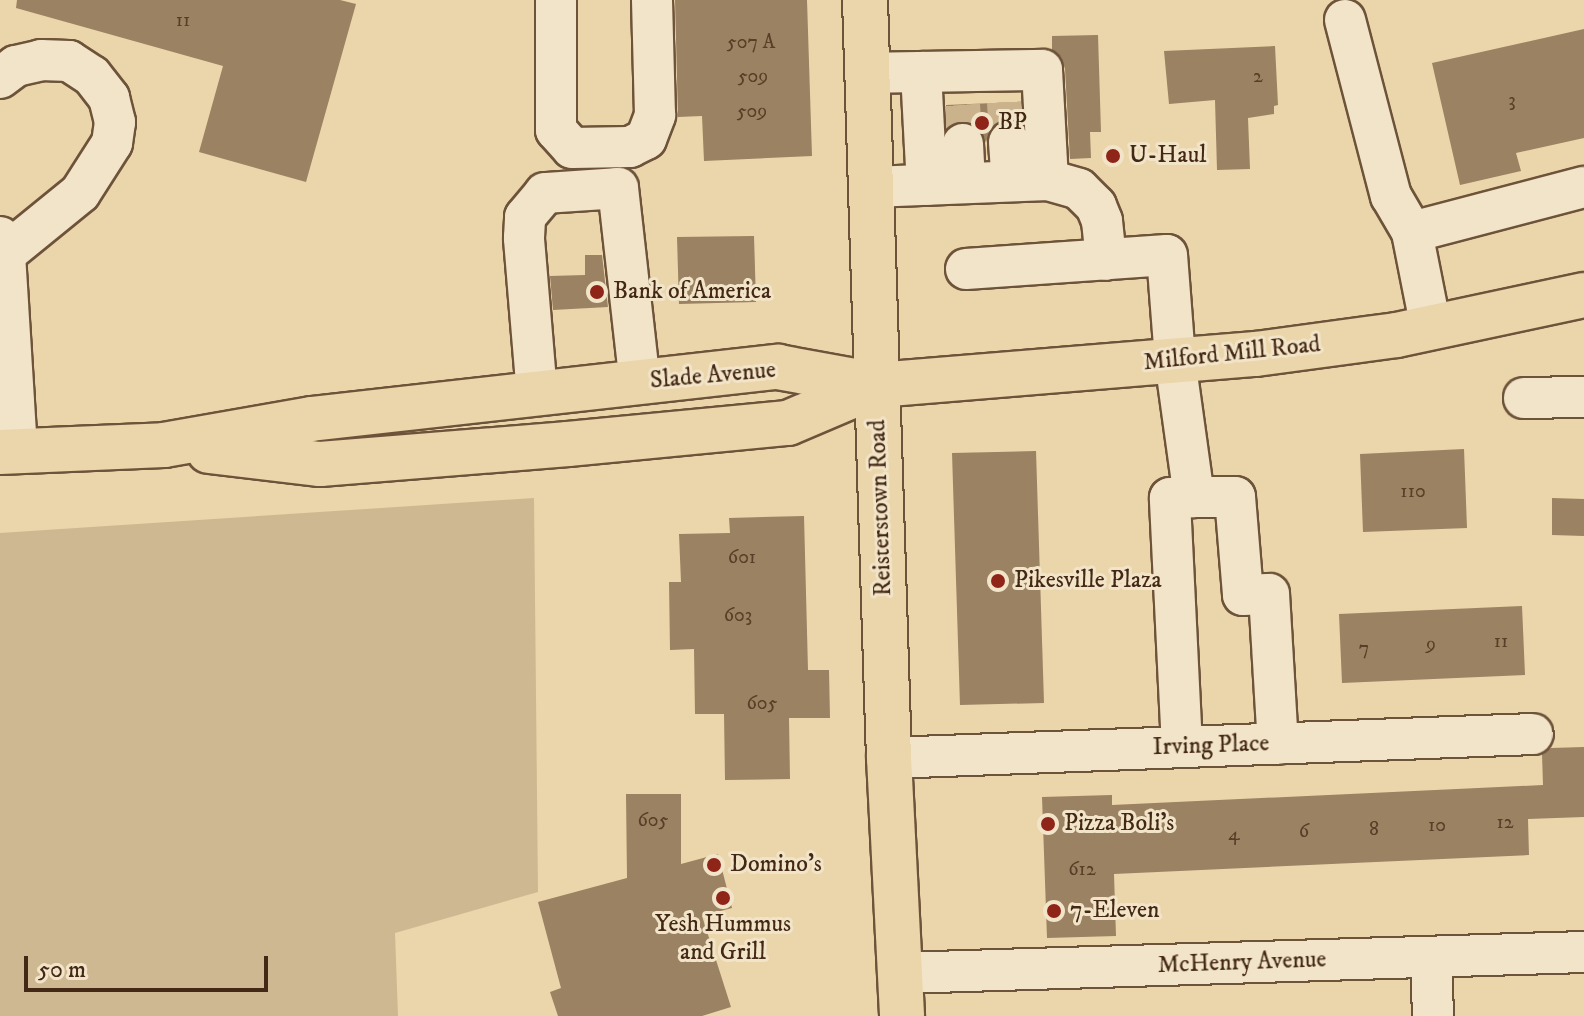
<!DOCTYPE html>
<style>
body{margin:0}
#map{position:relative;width:1584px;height:1016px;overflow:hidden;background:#ebd5aa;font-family:"IM FELL DW Pica",serif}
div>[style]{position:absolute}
.green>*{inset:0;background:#ceb891}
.building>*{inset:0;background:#9a8262}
.minor-tunnel>*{height:40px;margin-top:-20px;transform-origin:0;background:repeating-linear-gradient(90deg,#c9b28c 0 40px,transparent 0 60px)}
.roads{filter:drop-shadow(2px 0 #6d533a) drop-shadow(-2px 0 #6d533a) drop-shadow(0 2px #6d533a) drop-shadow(0 -2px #6d533a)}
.minor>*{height:40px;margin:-20px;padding:0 20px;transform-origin:20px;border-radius:20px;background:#f2e4c8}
.major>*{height:44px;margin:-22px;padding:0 22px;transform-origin:22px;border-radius:22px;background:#ebd5aa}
.dots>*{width:22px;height:22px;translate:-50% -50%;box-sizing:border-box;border:4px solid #f2e4c8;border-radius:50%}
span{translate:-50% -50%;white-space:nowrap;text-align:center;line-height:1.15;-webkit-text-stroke:6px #f2e4c8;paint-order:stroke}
.number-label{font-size:20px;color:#593e28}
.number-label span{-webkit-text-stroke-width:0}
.poi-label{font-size:24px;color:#432815}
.left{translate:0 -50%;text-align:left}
.street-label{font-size:24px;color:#432815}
.scale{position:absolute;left:24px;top:956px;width:244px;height:36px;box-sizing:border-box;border:4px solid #432815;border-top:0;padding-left:10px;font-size:24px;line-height:28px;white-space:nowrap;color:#432815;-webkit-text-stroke:6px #f2e4c8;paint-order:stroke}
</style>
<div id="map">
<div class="green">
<div style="clip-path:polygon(534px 498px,538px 892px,395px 933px,398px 1016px,0 1016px,0 533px)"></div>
</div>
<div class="building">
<div style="clip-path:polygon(17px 0,340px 0,356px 4px,306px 182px,199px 152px,223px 66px,16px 8px)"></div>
<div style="clip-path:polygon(675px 0,807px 0,812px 156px,704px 161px,702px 116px,678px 117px)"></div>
<div style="clip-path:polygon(1584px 29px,1584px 138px,1516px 153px,1521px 171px,1460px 185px,1432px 63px)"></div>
<div style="clip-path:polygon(1098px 35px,1101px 132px,1090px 132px,1091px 158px,1070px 159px,1065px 69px,1061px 57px,1052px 50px,1052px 36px)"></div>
<div style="clip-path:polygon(1275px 46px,1278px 105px,1274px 106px,1274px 114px,1248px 118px,1250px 169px,1217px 170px,1215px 100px,1169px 104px,1164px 51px)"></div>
<div style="clip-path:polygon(1021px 102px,1022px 124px,1008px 119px,997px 123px,989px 131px,986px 143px,982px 131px,973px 123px,961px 121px,947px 128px,946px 105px)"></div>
<div style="clip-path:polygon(754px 236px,756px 302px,679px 304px,677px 237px)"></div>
<div style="clip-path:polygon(585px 255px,602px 255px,608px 307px,553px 310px,550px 276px,585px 275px)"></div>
<div style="clip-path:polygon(1464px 449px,1467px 528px,1363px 532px,1360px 454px)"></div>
<div style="clip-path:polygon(1036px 451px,1044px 703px,960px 705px,952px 453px)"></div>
<div style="clip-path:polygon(1552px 498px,1584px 499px,1584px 536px,1552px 535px)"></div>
<div style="clip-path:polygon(804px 516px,808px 670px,829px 670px,830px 718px,789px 718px,790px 779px,725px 780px,724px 714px,695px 714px,694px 649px,670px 650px,669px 582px,681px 582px,679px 534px,730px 533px,729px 518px)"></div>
<div style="clip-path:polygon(1522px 606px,1525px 675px,1342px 683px,1339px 614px)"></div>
<div style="clip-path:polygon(1584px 747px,1584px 817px,1528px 819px,1529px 855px,1114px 874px,1116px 936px,1047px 938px,1042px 797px,1112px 795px,1112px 805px,1543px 785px,1542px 754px,1551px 748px)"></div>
<div style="clip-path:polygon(626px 794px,681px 794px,681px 864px,718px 854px,732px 908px,702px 916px,731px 1007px,702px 1016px,558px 1016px,550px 992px,561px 988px,538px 902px,627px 878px)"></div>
</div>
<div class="minor-tunnel">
<div style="left:1007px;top:102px;width:40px;rotate:87.1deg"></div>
<div style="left:960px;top:105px;width:39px;rotate:86deg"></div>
</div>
<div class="roads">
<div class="minor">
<div style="left:556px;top:0;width:130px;rotate:90deg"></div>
<div style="left:556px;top:130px;width:24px;rotate:48deg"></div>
<div style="left:572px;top:148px;width:58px;rotate:-1deg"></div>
<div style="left:630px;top:147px;width:18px;rotate:-27deg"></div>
<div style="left:646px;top:139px;width:26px;rotate:-69deg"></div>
<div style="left:655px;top:115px;width:115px;rotate:-91.5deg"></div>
<div style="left:1345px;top:20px;width:182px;rotate:75.4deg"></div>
<div style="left:1391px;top:196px;width:42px;rotate:59.7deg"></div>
<div style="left:921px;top:72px;width:113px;rotate:87deg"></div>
<div style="left:868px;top:73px;width:174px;rotate:-1deg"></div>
<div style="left:1042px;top:70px;width:110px;rotate:86.9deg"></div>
<div style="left:1048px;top:180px;width:177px;rotate:177.7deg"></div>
<div style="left:0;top:78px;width:20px;rotate:-37deg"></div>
<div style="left:16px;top:66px;width:26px;rotate:-13deg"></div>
<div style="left:41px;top:60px;width:28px;rotate:2deg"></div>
<div style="left:69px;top:61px;width:27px;rotate:33deg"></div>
<div style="left:92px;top:76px;width:28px;rotate:52deg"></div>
<div style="left:109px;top:98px;width:25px;rotate:76deg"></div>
<div style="left:115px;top:122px;width:21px;rotate:98deg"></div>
<div style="left:112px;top:143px;width:59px;rotate:122.6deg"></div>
<div style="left:80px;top:193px;width:97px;rotate:140.9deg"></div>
<div style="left:1009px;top:142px;width:39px;rotate:86deg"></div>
<div style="left:963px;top:144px;width:39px;rotate:87deg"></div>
<div style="left:1048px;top:180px;width:32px;rotate:16deg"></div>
<div style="left:1079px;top:189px;width:24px;rotate:45deg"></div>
<div style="left:1096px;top:206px;width:16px;rotate:68deg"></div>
<div style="left:1102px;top:221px;width:39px;rotate:84deg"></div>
<div style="left:0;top:237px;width:18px;rotate:74deg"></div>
<div style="left:5px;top:254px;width:197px;rotate:86.5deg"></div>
<div style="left:966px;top:269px;width:201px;rotate:-4deg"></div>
<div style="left:1167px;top:255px;width:105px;rotate:85.6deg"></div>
<div style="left:1175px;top:360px;width:138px;rotate:82.1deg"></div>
<div style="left:1431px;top:328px;width:98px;rotate:-101.2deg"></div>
<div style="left:1412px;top:232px;width:178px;rotate:-14.7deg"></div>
<div style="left:537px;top:394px;width:157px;rotate:-94.8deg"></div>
<div style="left:524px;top:238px;width:21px;rotate:-87deg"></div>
<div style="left:525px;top:217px;width:31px;rotate:-50deg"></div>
<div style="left:545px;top:193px;width:73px;rotate:-3.9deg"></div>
<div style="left:618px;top:188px;width:196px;rotate:83.6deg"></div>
<div style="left:1524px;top:398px;width:60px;rotate:-1deg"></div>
<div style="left:1182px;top:747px;width:249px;rotate:-92.8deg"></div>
<div style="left:1170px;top:498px;width:24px;rotate:-2deg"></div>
<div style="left:1194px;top:497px;width:41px"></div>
<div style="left:1235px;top:497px;width:98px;rotate:85.3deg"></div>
<div style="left:1243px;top:595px;width:26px;rotate:-2deg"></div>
<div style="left:1269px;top:594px;width:150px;rotate:86.6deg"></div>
<div style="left:889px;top:758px;width:644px;rotate:-2.13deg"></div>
<div style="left:1431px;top:958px;width:58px;rotate:88deg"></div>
<div style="left:901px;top:973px;width:683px;rotate:-1.76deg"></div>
</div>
<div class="major">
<div style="left:865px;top:0;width:758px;rotate:88.19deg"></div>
<div style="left:889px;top:758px;width:258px;rotate:87.1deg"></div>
<div style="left:209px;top:451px;width:112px;rotate:6.7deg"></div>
<div style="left:320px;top:464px;width:249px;rotate:-4.6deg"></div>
<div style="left:568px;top:444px;width:221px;rotate:-5.5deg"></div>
<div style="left:788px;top:423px;width:97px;rotate:-23.1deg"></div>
<div style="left:0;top:452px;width:164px;rotate:-2.4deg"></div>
<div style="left:164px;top:445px;width:149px;rotate:-10deg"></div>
<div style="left:311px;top:419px;width:470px;rotate:-6.4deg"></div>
<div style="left:778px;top:367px;width:101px;rotate:10.3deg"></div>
<div style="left:877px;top:385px;width:380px;rotate:-4.7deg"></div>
<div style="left:1256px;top:354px;width:142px;rotate:-7.7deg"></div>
<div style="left:1397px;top:335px;width:191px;rotate:-12.1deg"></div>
</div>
</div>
<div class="dots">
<div style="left:982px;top:123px;background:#8f2418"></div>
<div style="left:1113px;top:156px;background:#8f2418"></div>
<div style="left:597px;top:292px;background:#8f2418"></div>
<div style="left:998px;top:581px;background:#8f2418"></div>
<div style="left:1048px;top:824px;background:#8f2418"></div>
<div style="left:714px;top:865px;background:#8f2418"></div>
<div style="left:723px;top:898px;background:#8f2418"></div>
<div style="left:1054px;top:911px;background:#8f2418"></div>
</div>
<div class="number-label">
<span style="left:183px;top:20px">11</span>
<span style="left:751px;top:42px">507 A</span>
<span style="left:753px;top:76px">509</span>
<span style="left:1258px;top:76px">2</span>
<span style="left:1512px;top:100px">3</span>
<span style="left:752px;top:111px">509</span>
<span style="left:1413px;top:491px">110</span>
<span style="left:742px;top:557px">601</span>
<span style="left:738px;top:615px">603</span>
<span style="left:1501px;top:641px">11</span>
<span style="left:1431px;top:644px">9</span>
<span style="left:1364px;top:648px">7</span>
<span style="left:762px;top:703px">605</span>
<span style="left:653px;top:820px">605</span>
<span style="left:1505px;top:822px">12</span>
<span style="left:1437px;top:825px">10</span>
<span style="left:1374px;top:829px">8</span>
<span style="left:1304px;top:831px">6</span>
<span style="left:1234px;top:834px">4</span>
<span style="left:1082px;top:869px">612</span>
</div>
<div class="poi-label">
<span class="left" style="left:998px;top:123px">BP</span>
<span class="left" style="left:1129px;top:156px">U-Haul</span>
<span class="left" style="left:613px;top:292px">Bank of America</span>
<span class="left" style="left:1014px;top:581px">Pikesville Plaza</span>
<span class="left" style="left:1064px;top:824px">Pizza Boli's</span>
<span class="left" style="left:730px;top:865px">Domino's</span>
<span class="left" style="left:1070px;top:911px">7-Eleven</span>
<span style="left:723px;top:939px">Yesh Hummus<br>and Grill</span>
</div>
<div class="street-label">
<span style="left:1232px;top:354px;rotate:-6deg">Milford Mill Road</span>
<span style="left:713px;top:376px;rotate:-5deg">Slade Avenue</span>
<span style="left:881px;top:508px;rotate:-92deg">Reisterstown Road</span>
<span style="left:1211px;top:746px;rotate:-2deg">Irving Place</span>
<span style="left:1242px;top:963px;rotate:-2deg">McHenry Avenue</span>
</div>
<div class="scale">50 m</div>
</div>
